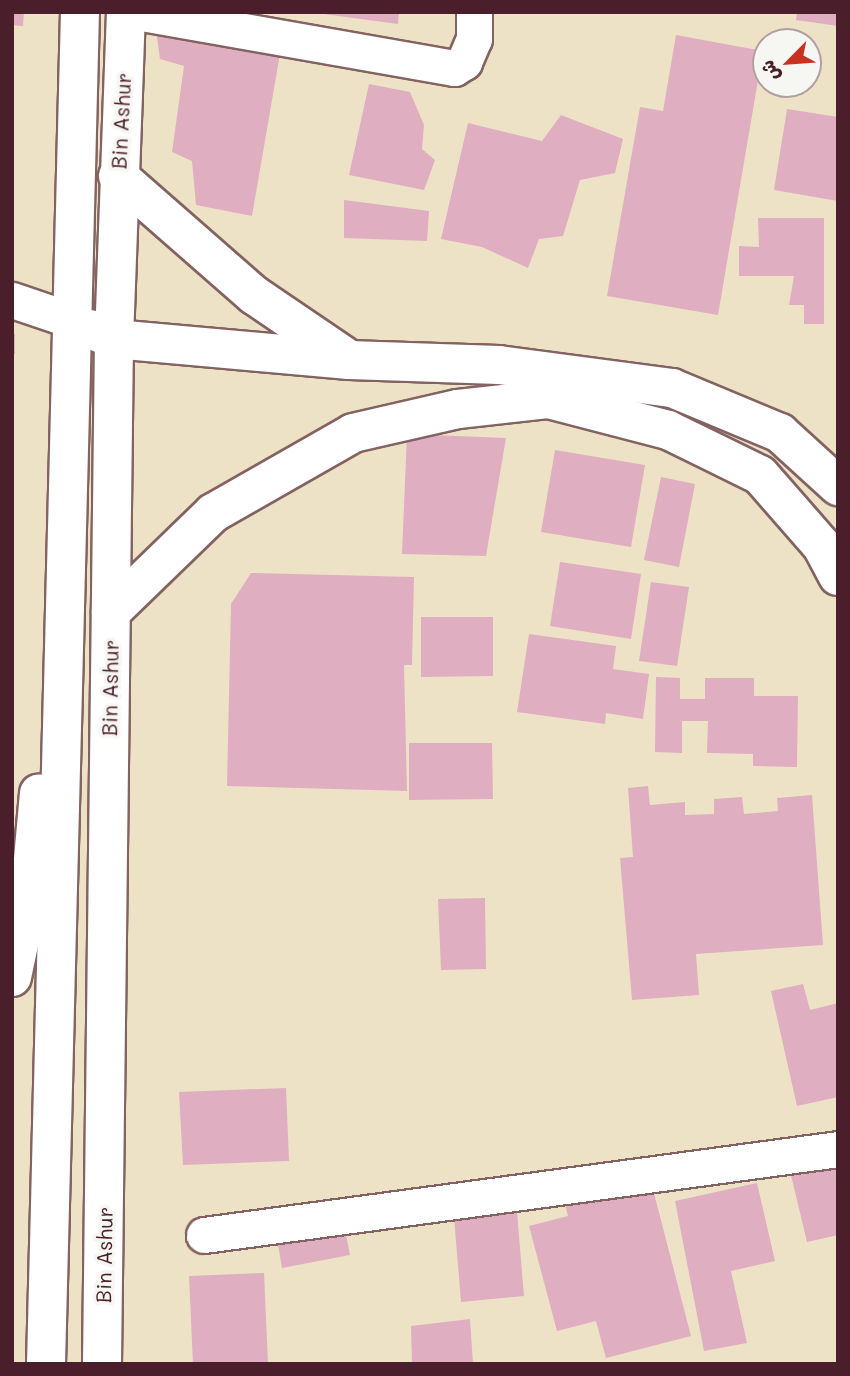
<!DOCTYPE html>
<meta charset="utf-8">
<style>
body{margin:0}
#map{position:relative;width:850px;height:1376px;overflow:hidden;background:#ede2c5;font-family:Mali,"Playpen Sans Arabic",sans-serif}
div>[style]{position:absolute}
.building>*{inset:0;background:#e0aec1}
.roads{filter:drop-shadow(2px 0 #836361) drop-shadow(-2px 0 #836361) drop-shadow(0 2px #836361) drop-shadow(0 -2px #836361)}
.street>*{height:35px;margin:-17.5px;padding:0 17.5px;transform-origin:17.5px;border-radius:17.5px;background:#fff}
.primary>*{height:38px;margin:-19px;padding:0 19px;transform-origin:19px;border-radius:19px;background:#fff}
span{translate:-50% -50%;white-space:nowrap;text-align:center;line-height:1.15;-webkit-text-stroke:7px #f6f6f2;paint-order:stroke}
.street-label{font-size:21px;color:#4a1f2b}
.frame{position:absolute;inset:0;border:14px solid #4a1f2b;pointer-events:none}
.north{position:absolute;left:752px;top:28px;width:70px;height:70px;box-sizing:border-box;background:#f6f6f2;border:2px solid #b1a0a2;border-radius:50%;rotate:245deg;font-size:19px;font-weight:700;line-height:28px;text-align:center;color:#4a1f2b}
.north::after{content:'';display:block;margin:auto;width:24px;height:32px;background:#c8321e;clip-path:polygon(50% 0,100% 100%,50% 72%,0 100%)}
</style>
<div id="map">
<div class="building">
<div style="clip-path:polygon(12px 12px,24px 12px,23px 26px,12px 25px)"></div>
<div style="clip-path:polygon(309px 12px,399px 12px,398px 24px)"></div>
<div style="clip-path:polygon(797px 12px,838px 12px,838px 26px,796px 20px)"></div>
<div style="clip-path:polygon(155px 23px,281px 48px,252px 216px,196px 205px,192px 161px,172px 152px,184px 66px,160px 59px)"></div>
<div style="clip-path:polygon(676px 35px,763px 51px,718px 315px,607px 296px,640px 107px,663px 111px)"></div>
<div style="clip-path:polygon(369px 84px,410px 92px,424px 125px,422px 149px,435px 160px,424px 190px,349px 175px)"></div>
<div style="clip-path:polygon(787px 109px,838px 117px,838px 201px,774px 190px)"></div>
<div style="clip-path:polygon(561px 115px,623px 139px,615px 173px,580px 180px,563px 236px,539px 239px,528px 268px,482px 247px,441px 239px,468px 123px,542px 141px)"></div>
<div style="clip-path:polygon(344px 200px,429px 211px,427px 241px,344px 238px)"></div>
<div style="clip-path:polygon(758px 218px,824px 218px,824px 324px,804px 324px,804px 305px,789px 305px,794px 276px,739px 276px,739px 246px,759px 247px)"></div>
<div style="clip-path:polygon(12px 334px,15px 334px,15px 354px,12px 354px)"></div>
<div style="clip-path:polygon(407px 434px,506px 438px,486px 556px,402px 554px)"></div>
<div style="clip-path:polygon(555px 450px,645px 465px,631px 547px,541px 532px)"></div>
<div style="clip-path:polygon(661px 477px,695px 484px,679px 567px,644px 560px)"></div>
<div style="clip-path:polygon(560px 562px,641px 574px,631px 639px,550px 626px)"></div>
<div style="clip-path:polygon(251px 573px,414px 577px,412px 665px,404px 665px,407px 791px,227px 786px,231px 604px)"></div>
<div style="clip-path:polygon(651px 582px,689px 587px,677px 666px,639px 661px)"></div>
<div style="clip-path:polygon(421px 617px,493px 617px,493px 676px,421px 677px)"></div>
<div style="clip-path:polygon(529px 634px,616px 646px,613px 669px,649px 674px,643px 719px,606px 713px,605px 724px,517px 712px)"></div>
<div style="clip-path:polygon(656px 677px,680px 678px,680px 699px,705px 699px,705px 678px,754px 678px,754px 696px,798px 696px,797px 767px,753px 766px,753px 754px,707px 753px,708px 721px,682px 721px,682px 753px,655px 752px)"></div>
<div style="clip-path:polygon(409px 743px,492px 743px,493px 799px,409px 800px)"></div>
<div style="clip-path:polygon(648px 786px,650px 805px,685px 802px,685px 815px,714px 814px,714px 799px,742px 797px,744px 814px,778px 811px,777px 798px,812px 795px,823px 945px,696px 954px,699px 995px,632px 1000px,620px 858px,633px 857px,628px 788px)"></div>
<div style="clip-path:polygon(485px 898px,486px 969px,441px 970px,438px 899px)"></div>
<div style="clip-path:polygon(803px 984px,810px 1010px,838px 1003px,838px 1097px,797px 1106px,771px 991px)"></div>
<div style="clip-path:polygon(286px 1088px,289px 1161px,183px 1165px,179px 1092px)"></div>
<div style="clip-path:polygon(838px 1160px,838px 1235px,807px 1242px,790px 1171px)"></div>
<div style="clip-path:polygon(649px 1174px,691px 1336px,606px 1358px,596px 1321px,557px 1331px,529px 1226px,568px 1216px,563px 1197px)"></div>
<div style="clip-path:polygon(757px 1183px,775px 1261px,731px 1271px,747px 1343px,704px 1351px,675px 1201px)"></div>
<div style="clip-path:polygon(516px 1200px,524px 1296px,461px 1302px,453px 1205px)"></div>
<div style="clip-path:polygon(343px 1220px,350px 1255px,282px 1268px,276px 1233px)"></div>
<div style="clip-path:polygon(264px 1273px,268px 1364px,193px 1364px,189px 1276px)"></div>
<div style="clip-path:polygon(470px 1319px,473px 1364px,412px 1364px,411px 1326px)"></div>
</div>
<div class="roads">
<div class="street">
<div style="left:136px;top:12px;width:323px;rotate:10deg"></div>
<div style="left:454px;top:68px;width:12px;rotate:-31deg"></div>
<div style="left:464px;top:62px;width:25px;rotate:-67deg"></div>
<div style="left:474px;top:39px;width:27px;rotate:-90deg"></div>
<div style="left:12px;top:300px;width:59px;rotate:18.7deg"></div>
<div style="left:204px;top:1235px;width:640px;rotate:-7.72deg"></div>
</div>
<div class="primary">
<div style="left:118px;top:176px;width:181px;rotate:41.2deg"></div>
<div style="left:254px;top:295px;width:114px;rotate:34.2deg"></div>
<div style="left:90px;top:329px;width:26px;rotate:23deg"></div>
<div style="left:114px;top:339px;width:236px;rotate:5.1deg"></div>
<div style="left:349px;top:360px;width:150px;rotate:1.9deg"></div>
<div style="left:499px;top:365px;width:175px;rotate:7.6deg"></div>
<div style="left:672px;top:388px;width:117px;rotate:22.6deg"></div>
<div style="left:780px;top:433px;width:79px;rotate:42.4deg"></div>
<div style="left:111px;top:612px;width:142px;rotate:-44.1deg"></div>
<div style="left:213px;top:513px;width:161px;rotate:-29.7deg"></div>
<div style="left:353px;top:433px;width:108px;rotate:-12.9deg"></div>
<div style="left:458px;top:409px;width:92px;rotate:-6.3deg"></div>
<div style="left:549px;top:399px;width:123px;rotate:14.6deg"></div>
<div style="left:668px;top:430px;width:102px;rotate:26.1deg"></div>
<div style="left:760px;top:475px;width:94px;rotate:48.9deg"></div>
<div style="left:822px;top:546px;width:34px;rotate:62deg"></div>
<div style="left:12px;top:977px;width:87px;rotate:-78deg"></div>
<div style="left:30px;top:892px;width:99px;rotate:-84.8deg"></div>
<div style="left:46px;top:1364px;width:1352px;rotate:-88.56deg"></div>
<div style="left:102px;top:1364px;width:1025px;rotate:-89.33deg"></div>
<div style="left:114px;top:339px;width:327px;rotate:-87.9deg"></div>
</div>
</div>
<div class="street-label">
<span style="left:121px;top:121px;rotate:-87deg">Bin Ashur</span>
<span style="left:110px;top:688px;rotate:-89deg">Bin Ashur</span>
<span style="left:104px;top:1255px;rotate:-89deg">Bin Ashur</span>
</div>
<div class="frame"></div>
<div class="north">ش</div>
</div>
